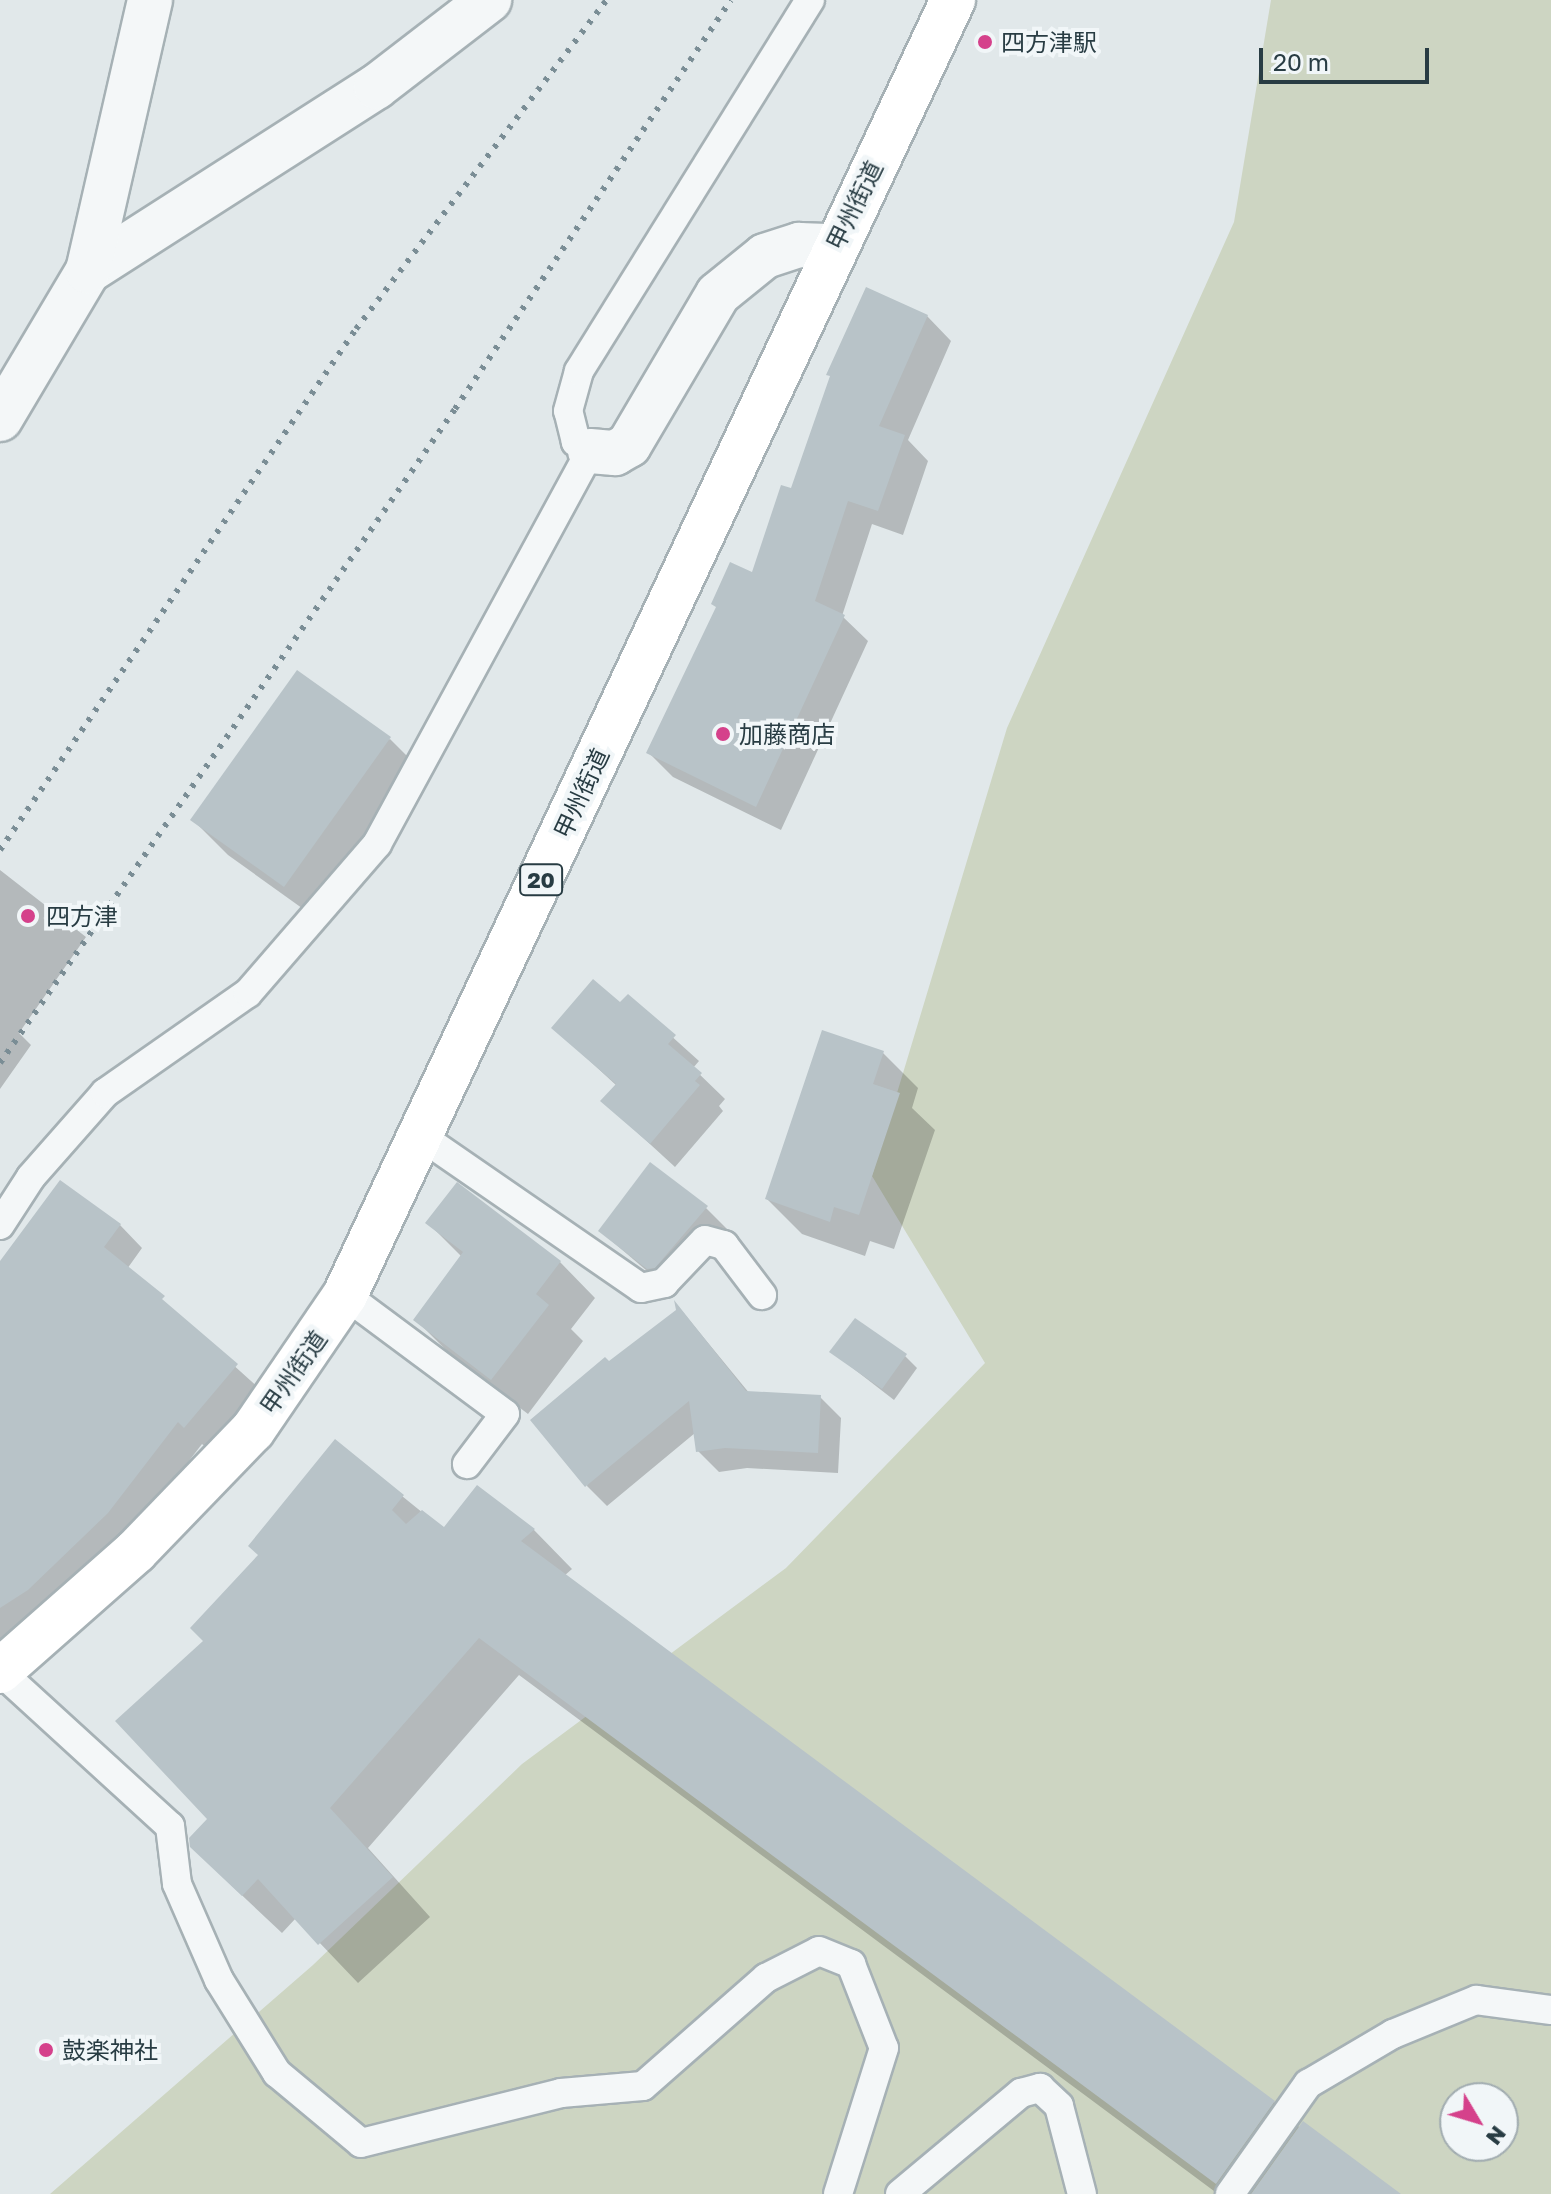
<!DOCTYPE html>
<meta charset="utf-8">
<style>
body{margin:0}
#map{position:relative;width:1551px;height:2194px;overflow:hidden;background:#e1e8ea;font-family:"Golos Text","Noto Sans JP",sans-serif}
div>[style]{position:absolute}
.green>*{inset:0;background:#cdd5c2}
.shadow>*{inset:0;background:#0003}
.building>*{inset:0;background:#b8c3c8}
.roads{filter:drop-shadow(2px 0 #a6b1b5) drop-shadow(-2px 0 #a6b1b5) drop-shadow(0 2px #a6b1b5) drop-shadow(0 -2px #a6b1b5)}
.service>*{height:28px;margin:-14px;padding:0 14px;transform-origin:14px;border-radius:14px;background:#f4f7f8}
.minor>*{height:44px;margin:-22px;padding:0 22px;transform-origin:22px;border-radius:22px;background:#f4f7f8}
.trunk>*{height:44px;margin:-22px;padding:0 22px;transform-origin:22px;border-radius:22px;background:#fff}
.rail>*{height:6px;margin-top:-3px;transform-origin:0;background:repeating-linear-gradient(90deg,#7a8d95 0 4px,transparent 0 12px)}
.dots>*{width:22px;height:22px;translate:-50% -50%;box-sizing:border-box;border:4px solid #f1f6f8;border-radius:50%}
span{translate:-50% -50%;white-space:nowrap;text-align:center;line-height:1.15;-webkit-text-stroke:8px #f1f6f8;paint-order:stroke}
.shield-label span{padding:2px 6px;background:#f1f6f8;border:2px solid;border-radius:6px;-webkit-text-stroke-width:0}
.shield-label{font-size:22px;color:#283c43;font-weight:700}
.poi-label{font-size:24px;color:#283c43}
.left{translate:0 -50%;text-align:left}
.street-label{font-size:24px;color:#283c43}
.north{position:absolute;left:1439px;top:2082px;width:80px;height:80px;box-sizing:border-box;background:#f1f6f8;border:2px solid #a1acb0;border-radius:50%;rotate:128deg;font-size:22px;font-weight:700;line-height:32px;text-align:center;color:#283c43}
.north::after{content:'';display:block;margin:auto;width:28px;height:36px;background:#d5418b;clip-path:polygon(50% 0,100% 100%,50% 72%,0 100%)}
.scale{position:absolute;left:1259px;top:48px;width:170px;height:36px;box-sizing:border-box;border:4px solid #283c43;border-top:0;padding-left:10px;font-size:24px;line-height:28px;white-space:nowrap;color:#283c43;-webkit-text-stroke:6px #f1f6f8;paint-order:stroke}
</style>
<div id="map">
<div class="green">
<div style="clip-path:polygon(evenodd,1271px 0,1551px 0,1551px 2194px,50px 2194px,313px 1965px,522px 1764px,786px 1568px,985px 1363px,872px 1176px,1007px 728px,1234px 222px,1271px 0,1455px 2098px,1503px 2098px,1503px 2146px,1455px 2146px,1455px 2098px)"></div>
</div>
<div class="shadow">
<div style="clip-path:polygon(927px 316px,951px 341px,908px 440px,928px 461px,903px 535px,872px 524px,842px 616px,868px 641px,781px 830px,673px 777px,648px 752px,753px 574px,792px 491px)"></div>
<div style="clip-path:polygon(390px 739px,425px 774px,320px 921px,228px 855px,193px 820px)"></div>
<div style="clip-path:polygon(0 870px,86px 937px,19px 1033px,31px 1045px,0 1089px)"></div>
<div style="clip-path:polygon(628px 997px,699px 1061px,693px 1068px,725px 1099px,719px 1106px,723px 1111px,675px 1167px,603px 1101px,617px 1086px,554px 1028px,621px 1005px)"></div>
<div style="clip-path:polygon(883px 1053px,918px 1088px,912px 1108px,935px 1130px,894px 1249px,870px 1241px,865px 1256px,802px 1234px,767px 1199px)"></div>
<div style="clip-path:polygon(706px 1208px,730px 1232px,673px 1293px,600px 1231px)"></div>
<div style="clip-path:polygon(428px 1223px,560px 1262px,595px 1298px,571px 1329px,583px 1341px,528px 1414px,451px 1355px,416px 1320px,462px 1257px)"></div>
<div style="clip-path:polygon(120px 1225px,142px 1248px,127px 1269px,260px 1389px,208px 1449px,202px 1444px,131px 1536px,0 1651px,0 1265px)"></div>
<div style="clip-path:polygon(677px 1305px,750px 1394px,820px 1397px,841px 1418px,838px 1473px,747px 1468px,719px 1472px,698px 1451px,695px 1433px,607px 1506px,587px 1486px,609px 1363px,678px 1311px)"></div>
<div style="clip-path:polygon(832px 1352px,905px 1356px,917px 1368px,894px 1400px)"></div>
<div style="clip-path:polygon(477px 1488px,534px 1530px,572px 1569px,564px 1576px,1274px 2102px,1300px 2128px,1397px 2194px,1218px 2194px,519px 1675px,368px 1848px,430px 1917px,358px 1983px,296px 1918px,282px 1933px,231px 1885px,209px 1819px,205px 1641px,260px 1555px,402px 1496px,444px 1530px)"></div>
</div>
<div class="building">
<div style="clip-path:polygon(866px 287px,928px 315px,879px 426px,905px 435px,878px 511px,848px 501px,815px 601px,845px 615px,756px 807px,646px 753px,716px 607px,711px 604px,730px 562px,752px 572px,781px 485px,791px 488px,830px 376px,826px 375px)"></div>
<div style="clip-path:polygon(297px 670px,391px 737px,284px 887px,190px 820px)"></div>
<div style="clip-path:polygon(593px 979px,620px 1002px,628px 994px,676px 1035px,668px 1044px,702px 1073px,695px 1081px,700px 1085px,650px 1144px,600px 1101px,616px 1084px,551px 1028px)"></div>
<div style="clip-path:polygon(822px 1030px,884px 1051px,873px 1084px,900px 1093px,859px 1215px,834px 1207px,830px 1222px,765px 1199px)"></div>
<div style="clip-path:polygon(650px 1162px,708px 1206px,655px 1268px,647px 1269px,598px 1231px)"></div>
<div style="clip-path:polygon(60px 1180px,121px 1224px,104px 1247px,165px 1296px,162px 1299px,238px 1364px,184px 1428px,178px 1422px,108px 1513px,28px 1590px,0 1608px,0 1261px)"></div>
<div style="clip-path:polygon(457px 1182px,561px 1261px,536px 1294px,549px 1305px,491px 1380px,413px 1320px,463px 1252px,425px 1223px)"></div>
<div style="clip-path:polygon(674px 1300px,746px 1391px,821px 1395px,818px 1453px,725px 1448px,696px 1452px,689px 1401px,585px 1487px,530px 1420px,605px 1357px,609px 1361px,676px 1310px)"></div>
<div style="clip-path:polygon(855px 1318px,907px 1354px,882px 1389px,829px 1352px)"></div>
<div style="clip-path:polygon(335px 1439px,404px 1495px,392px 1510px,406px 1524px,422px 1510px,444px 1527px,477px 1485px,535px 1529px,521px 1541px,1275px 2101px,1216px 2184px,479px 1638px,330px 1808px,393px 1877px,318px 1945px,258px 1879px,242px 1896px,190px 1847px,189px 1838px,207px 1819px,115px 1721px,203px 1641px,190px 1628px,258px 1555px,248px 1546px)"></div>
<div style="clip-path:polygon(1303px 2121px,1401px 2194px,1251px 2194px)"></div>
</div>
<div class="roads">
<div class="service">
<div style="left:422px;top:1137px;width:266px;rotate:34.6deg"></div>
<div style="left:641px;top:1288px;width:24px;rotate:-12deg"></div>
<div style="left:664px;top:1283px;width:59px;rotate:-46.4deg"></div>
<div style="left:705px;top:1240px;width:20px;rotate:15deg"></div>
<div style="left:724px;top:1245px;width:63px;rotate:52.8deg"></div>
<div style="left:0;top:1225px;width:57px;rotate:-57.1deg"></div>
<div style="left:31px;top:1177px;width:112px;rotate:-48.6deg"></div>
<div style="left:105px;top:1093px;width:174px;rotate:-35deg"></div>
<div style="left:248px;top:993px;width:197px;rotate:-49.1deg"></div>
<div style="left:377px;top:844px;width:447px;rotate:-61.5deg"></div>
<div style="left:590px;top:451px;width:17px;rotate:-147deg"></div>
<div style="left:576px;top:442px;width:32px;rotate:-104deg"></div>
<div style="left:568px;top:411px;width:41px;rotate:-74.6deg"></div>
<div style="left:579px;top:371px;width:437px;rotate:-58.1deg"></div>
<div style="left:345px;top:1295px;width:199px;rotate:36.6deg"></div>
<div style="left:505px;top:1414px;width:63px;rotate:127.2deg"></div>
<div style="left:0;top:1671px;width:230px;rotate:42.4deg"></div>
<div style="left:170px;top:1826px;width:58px;rotate:83.1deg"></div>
<div style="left:177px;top:1884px;width:105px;rotate:66.4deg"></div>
<div style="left:219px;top:1980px;width:110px;rotate:58.1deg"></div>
<div style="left:277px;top:2073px;width:109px;rotate:39.8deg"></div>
<div style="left:361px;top:2143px;width:206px;rotate:-14deg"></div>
<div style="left:561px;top:2093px;width:82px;rotate:-4.9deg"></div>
<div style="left:643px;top:2086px;width:164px;rotate:-41.3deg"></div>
<div style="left:766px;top:1978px;width:59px;rotate:-27deg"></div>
<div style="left:819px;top:1951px;width:35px;rotate:22deg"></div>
<div style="left:851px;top:1964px;width:90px;rotate:68.6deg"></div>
<div style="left:884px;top:2048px;width:153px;rotate:107.5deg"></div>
<div style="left:900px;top:2194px;width:158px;rotate:-39.9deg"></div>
<div style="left:1021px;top:2093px;width:20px;rotate:-15deg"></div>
<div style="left:1040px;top:2088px;width:26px;rotate:43deg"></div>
<div style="left:1059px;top:2106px;width:91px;rotate:75.4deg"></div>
<div style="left:1230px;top:2194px;width:135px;rotate:-54.7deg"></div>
<div style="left:1308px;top:2084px;width:99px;rotate:-30.5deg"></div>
<div style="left:1393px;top:2034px;width:90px;rotate:-22.3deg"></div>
<div style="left:1476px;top:2000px;width:76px;rotate:7.6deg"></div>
</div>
<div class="minor">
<div style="left:88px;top:271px;width:342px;rotate:-32.6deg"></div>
<div style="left:376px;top:87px;width:143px;rotate:-37.6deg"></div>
<div style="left:0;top:419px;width:172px;rotate:-59.3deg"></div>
<div style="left:88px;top:271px;width:278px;rotate:-77.1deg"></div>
<div style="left:590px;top:451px;width:25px;rotate:5deg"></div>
<div style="left:615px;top:453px;width:16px;rotate:-30deg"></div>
<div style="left:629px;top:445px;width:175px;rotate:-59.5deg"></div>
<div style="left:718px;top:294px;width:60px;rotate:-39deg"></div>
<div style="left:765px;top:256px;width:36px;rotate:-18deg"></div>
<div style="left:799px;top:245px;width:35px;rotate:2deg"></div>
</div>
<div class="trunk">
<div style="left:0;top:1671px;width:181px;rotate:-41.4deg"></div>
<div style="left:136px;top:1551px;width:168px;rotate:-46deg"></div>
<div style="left:253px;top:1430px;width:163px;rotate:-55.7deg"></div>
<div style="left:345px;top:1295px;width:1431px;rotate:-64.85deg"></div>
</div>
</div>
<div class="rail">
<div style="left:0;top:850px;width:631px;rotate:-55.66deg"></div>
<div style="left:356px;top:329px;width:414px;rotate:-52.7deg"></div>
<div style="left:0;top:1063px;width:797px;rotate:-55.17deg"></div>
<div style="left:455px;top:409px;width:493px;rotate:-56deg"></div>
</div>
<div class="dots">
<div style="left:985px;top:42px;background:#d5418b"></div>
<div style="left:723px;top:734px;background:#d5418b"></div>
<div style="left:28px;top:916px;background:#d5418b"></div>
<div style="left:46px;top:2050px;background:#d5418b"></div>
</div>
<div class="shield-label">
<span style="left:541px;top:880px">20</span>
</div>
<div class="poi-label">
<span class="left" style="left:1001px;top:42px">四方津駅</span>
<span class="left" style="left:739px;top:734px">加藤商店</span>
<span class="left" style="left:46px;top:916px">四方津</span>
<span class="left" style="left:62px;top:2050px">鼓楽神社</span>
</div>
<div class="street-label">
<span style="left:854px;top:205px;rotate:-64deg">甲州街道</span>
<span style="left:581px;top:793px;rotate:-65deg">甲州街道</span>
<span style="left:293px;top:1372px;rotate:-55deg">甲州街道</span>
</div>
<div class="north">N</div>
<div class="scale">20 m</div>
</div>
